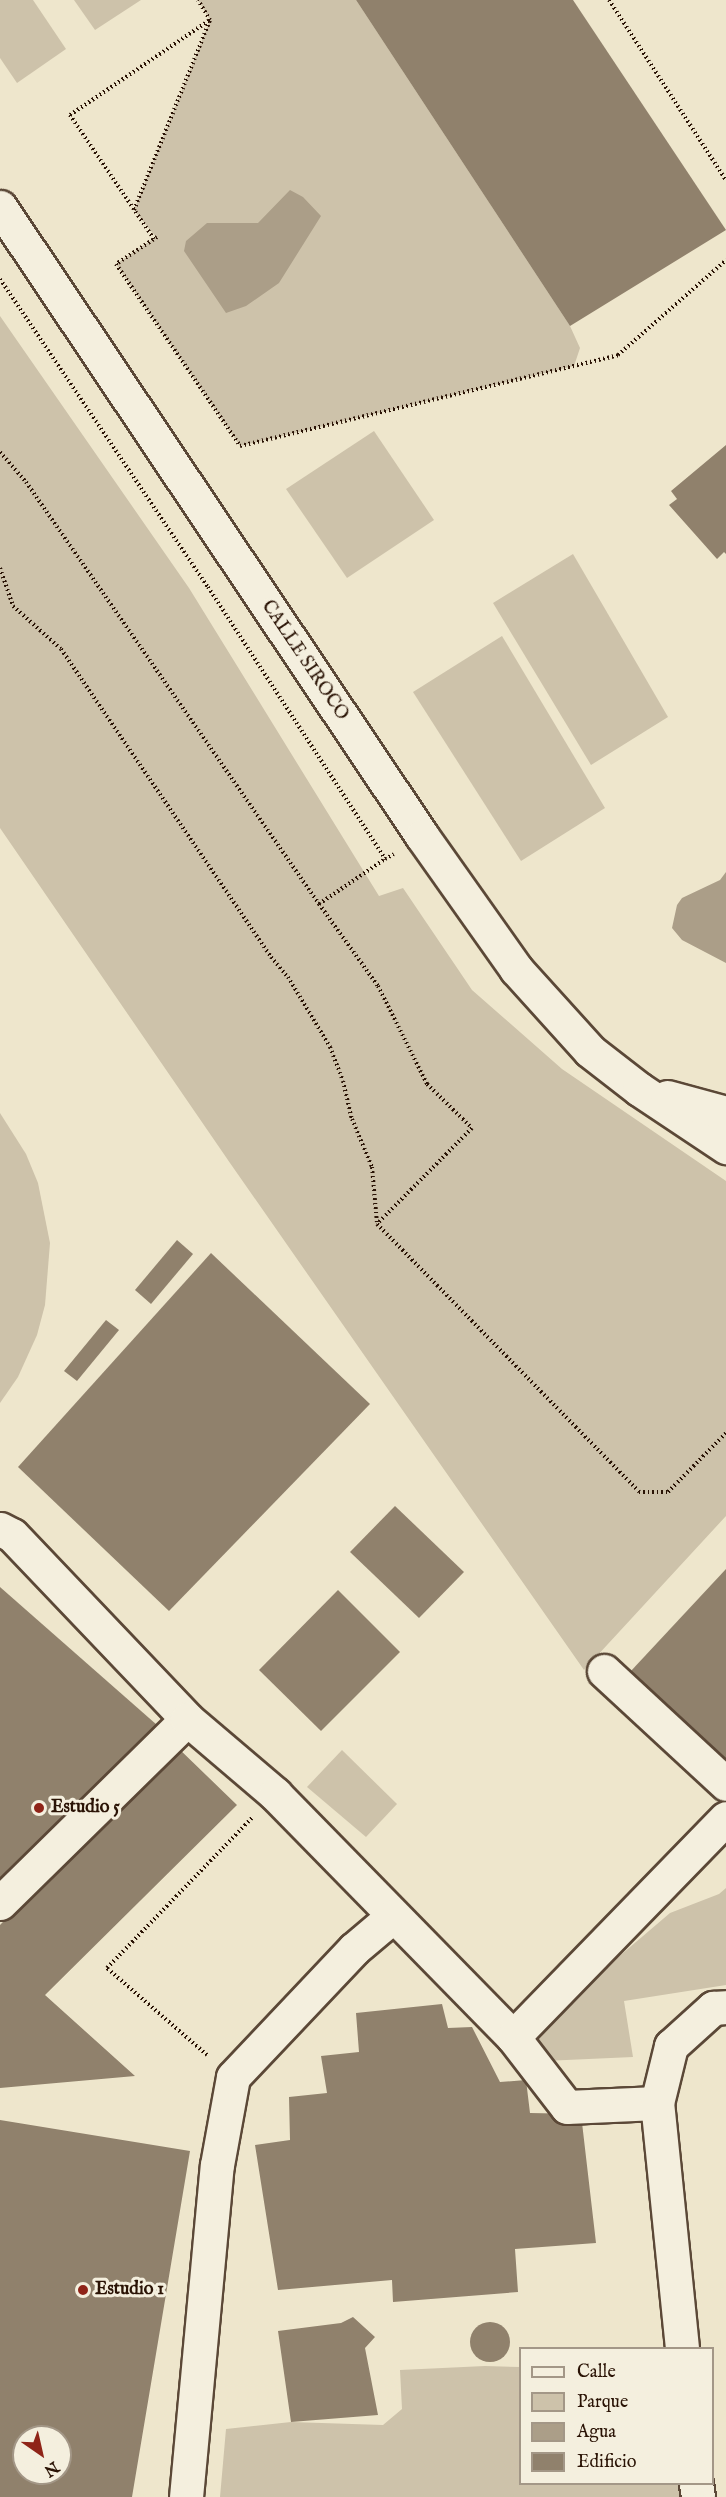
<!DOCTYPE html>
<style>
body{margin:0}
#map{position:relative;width:726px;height:2497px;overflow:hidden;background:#eee6cc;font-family:"IM FELL English",serif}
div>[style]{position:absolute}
.green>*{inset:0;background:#cdc2aa}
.water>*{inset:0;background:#ab9e88}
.building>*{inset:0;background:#90816c}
.round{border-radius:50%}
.path>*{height:4px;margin-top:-2px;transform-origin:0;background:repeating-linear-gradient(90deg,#2a1305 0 1.5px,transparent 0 4.5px)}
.roads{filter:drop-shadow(2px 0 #5b4837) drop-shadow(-2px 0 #5b4837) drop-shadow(0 2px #5b4837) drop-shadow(0 -2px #5b4837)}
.minor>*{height:33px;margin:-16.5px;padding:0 16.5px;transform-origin:16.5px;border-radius:16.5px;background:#f4efde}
.dots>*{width:16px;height:16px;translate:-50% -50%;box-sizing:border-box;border:3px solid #f4efde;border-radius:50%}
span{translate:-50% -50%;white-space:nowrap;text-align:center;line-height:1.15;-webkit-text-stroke:6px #f4efde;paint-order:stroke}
.street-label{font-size:18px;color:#2a1305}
.poi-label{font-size:18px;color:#2a1305;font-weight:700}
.left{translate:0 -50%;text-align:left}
.legend{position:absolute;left:519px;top:2347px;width:195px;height:138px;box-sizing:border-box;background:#f4efde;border:2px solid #a39787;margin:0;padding:8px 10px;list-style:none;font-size:18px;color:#2a1305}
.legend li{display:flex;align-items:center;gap:12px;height:30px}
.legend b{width:30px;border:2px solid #a39787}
.north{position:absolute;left:12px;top:2425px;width:60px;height:60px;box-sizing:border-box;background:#f4efde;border:2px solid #a39787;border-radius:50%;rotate:146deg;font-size:16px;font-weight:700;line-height:24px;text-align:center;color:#2a1305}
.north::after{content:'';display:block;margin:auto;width:21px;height:27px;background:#8f2418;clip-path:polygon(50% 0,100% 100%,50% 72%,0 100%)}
</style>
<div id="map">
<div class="green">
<div style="clip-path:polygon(0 0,33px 0,66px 49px,17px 83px,0 58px)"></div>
<div style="clip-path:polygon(74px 0,141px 0,95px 30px)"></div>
<div style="clip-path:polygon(198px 0,356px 0,570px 326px,580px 348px,574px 366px,240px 446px,116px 264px,156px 237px,134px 210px,210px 20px)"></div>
<div style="clip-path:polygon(0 316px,189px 588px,379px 896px,403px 888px,472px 990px,562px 1069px,726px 1181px,726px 1516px,584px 1670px,230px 1163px,0 828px)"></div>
<div style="clip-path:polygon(374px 431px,434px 520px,347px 578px,286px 489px)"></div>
<div style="clip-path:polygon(573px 554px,668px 717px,591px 765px,493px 603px)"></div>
<div style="clip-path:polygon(502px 636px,605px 808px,521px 861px,413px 692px)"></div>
<div style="clip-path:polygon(0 1113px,26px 1154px,38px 1183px,50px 1243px,45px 1305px,37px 1335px,18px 1377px,0 1403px)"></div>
<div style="clip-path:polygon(342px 1750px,397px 1804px,366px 1837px,307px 1787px)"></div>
<div style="clip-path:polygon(726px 1888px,726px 1985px,624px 2001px,633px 2057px,544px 2061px,535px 2041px,609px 1965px,670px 1913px,719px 1894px)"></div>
<div style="clip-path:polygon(485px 2366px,520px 2367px,520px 2484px,678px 2484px,680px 2497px,220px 2497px,226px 2429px,291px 2422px,383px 2425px,402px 2409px,400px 2370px)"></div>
</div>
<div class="water">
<div style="clip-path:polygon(290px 190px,303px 197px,321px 216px,279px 283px,246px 306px,226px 313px,184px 251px,186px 241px,207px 223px,258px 223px)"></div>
<div style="clip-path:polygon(726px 872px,726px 963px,682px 940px,672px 928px,677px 905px,682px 898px,720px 880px)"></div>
</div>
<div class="building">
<div style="clip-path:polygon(356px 0,573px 0,726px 230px,570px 326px)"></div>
<div style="clip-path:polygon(726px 445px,726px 554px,724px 552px,717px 559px,669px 505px,677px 499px,671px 491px)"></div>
<div style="clip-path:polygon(177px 1240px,193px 1254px,151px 1304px,135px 1290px)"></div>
<div style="clip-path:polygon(211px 1253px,370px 1404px,169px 1611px,18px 1467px)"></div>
<div style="clip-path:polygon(106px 1320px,119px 1330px,77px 1381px,64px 1371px)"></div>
<div style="clip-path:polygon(395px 1506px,464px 1572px,419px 1618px,350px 1552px)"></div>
<div style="clip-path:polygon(726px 1569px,726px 1760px,630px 1672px)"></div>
<div style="clip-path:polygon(0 1587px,157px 1725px,0 1892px)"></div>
<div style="clip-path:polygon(338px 1590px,400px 1652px,321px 1731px,259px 1670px)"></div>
<div style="clip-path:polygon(175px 1745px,237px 1805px,45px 1995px,135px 2076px,0 2088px,0 1925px)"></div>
<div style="clip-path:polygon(442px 2004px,448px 2028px,472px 2027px,500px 2082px,526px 2080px,530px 2113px,581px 2114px,596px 2243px,515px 2249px,518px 2292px,393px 2302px,392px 2280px,278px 2290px,255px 2145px,290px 2140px,289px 2097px,327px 2093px,321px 2056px,359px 2052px,356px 2013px)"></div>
<div style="clip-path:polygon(evenodd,0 2120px,190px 2151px,132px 2497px,0 2497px,0 2120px,24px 2437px,60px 2437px,60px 2473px,24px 2473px,24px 2437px)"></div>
<div style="clip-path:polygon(353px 2317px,375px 2337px,365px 2348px,378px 2415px,291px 2422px,278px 2331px,341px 2323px)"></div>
<div class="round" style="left:470px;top:2322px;width:40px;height:40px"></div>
</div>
<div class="path">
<div style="left:609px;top:0;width:215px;rotate:57deg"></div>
<div style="left:134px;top:210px;width:205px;rotate:-68.2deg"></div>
<div style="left:210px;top:20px;width:23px;rotate:-121deg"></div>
<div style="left:157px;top:237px;width:49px;rotate:146.6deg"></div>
<div style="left:116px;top:264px;width:220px;rotate:55.7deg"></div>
<div style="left:240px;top:446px;width:389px;rotate:-13.5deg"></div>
<div style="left:618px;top:355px;width:144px;rotate:-41.3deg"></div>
<div style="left:154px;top:239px;width:150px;rotate:-124.1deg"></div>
<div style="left:70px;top:115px;width:169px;rotate:-34.2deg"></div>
<div style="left:0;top:279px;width:372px;rotate:56deg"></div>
<div style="left:208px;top:587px;width:325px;rotate:56.9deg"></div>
<div style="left:385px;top:859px;width:10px;rotate:-29deg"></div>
<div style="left:0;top:452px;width:40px;rotate:49deg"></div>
<div style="left:26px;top:482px;width:514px;rotate:55.23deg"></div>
<div style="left:319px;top:904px;width:101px;rotate:54.3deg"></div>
<div style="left:378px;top:986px;width:110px;rotate:63.4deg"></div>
<div style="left:427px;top:1084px;width:63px;rotate:44.4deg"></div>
<div style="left:472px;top:1128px;width:135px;rotate:134.7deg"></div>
<div style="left:377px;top:1224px;width:375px;rotate:45.6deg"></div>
<div style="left:639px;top:1492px;width:29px"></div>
<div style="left:668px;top:1492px;width:83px;rotate:-45.5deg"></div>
<div style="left:0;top:568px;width:40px;rotate:71.1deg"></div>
<div style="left:13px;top:606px;width:64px;rotate:41.9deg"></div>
<div style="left:61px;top:649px;width:373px;rotate:55.7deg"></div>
<div style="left:271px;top:957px;width:26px;rotate:50deg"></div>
<div style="left:288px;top:977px;width:82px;rotate:59deg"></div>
<div style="left:330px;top:1047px;width:36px;rotate:69deg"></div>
<div style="left:343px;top:1081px;width:39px;rotate:77deg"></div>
<div style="left:352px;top:1119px;width:52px;rotate:67.4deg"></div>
<div style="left:372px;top:1167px;width:56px;rotate:84.9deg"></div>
<div style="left:319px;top:904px;width:80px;rotate:-34.3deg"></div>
<div style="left:207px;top:2055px;width:133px;rotate:-139deg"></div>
<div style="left:107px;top:1968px;width:209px;rotate:-46deg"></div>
</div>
<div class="roads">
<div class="minor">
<div style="left:0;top:207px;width:757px;rotate:56.14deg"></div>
<div style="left:422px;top:836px;width:163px;rotate:54.7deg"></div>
<div style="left:516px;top:969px;width:110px;rotate:47.9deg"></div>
<div style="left:590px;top:1051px;width:62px;rotate:37.8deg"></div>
<div style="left:639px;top:1089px;width:105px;rotate:33.7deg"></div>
<div style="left:667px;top:1097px;width:61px;rotate:15.2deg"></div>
<div style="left:0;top:1529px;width:13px;rotate:27deg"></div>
<div style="left:12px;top:1535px;width:254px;rotate:46.4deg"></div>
<div style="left:604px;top:1671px;width:166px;rotate:42.8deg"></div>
<div style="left:0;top:1903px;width:262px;rotate:-44.5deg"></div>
<div style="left:187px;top:1719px;width:116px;rotate:40.4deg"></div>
<div style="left:275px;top:1794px;width:340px;rotate:45.6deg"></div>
<div style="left:513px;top:2037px;width:88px;rotate:52.4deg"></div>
<div style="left:567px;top:2107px;width:90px;rotate:-2.5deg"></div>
<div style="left:513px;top:2037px;width:305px;rotate:-45.8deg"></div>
<div style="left:682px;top:2348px;width:246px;rotate:-95.8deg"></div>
<div style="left:657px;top:2103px;width:59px;rotate:-76.2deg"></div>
<div style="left:671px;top:2046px;width:57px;rotate:-42.1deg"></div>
<div style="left:713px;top:2008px;width:13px;rotate:-4deg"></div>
<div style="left:696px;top:2484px;width:13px;rotate:81deg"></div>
<div style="left:186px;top:2497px;width:333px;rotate:-84.7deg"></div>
<div style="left:217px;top:2165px;width:89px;rotate:-79.7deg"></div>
<div style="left:233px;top:2077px;width:176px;rotate:-46.6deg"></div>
<div style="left:354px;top:1949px;width:51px;rotate:-40.2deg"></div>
</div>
</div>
<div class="dots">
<div style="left:39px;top:1808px;background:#8f2418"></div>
<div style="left:83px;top:2290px;background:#8f2418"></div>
</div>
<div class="street-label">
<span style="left:304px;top:661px;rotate:56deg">CALLE SIROCO</span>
</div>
<div class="poi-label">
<span class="left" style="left:51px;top:1808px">Estudio 5</span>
<span class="left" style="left:95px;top:2290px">Estudio 1</span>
</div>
<ul class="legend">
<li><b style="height:8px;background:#f4efde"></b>Calle</li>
<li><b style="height:16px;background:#cdc2aa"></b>Parque</li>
<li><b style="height:16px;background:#ab9e88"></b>Agua</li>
<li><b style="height:16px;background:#90816c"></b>Edificio</li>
</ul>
<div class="north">N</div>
</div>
